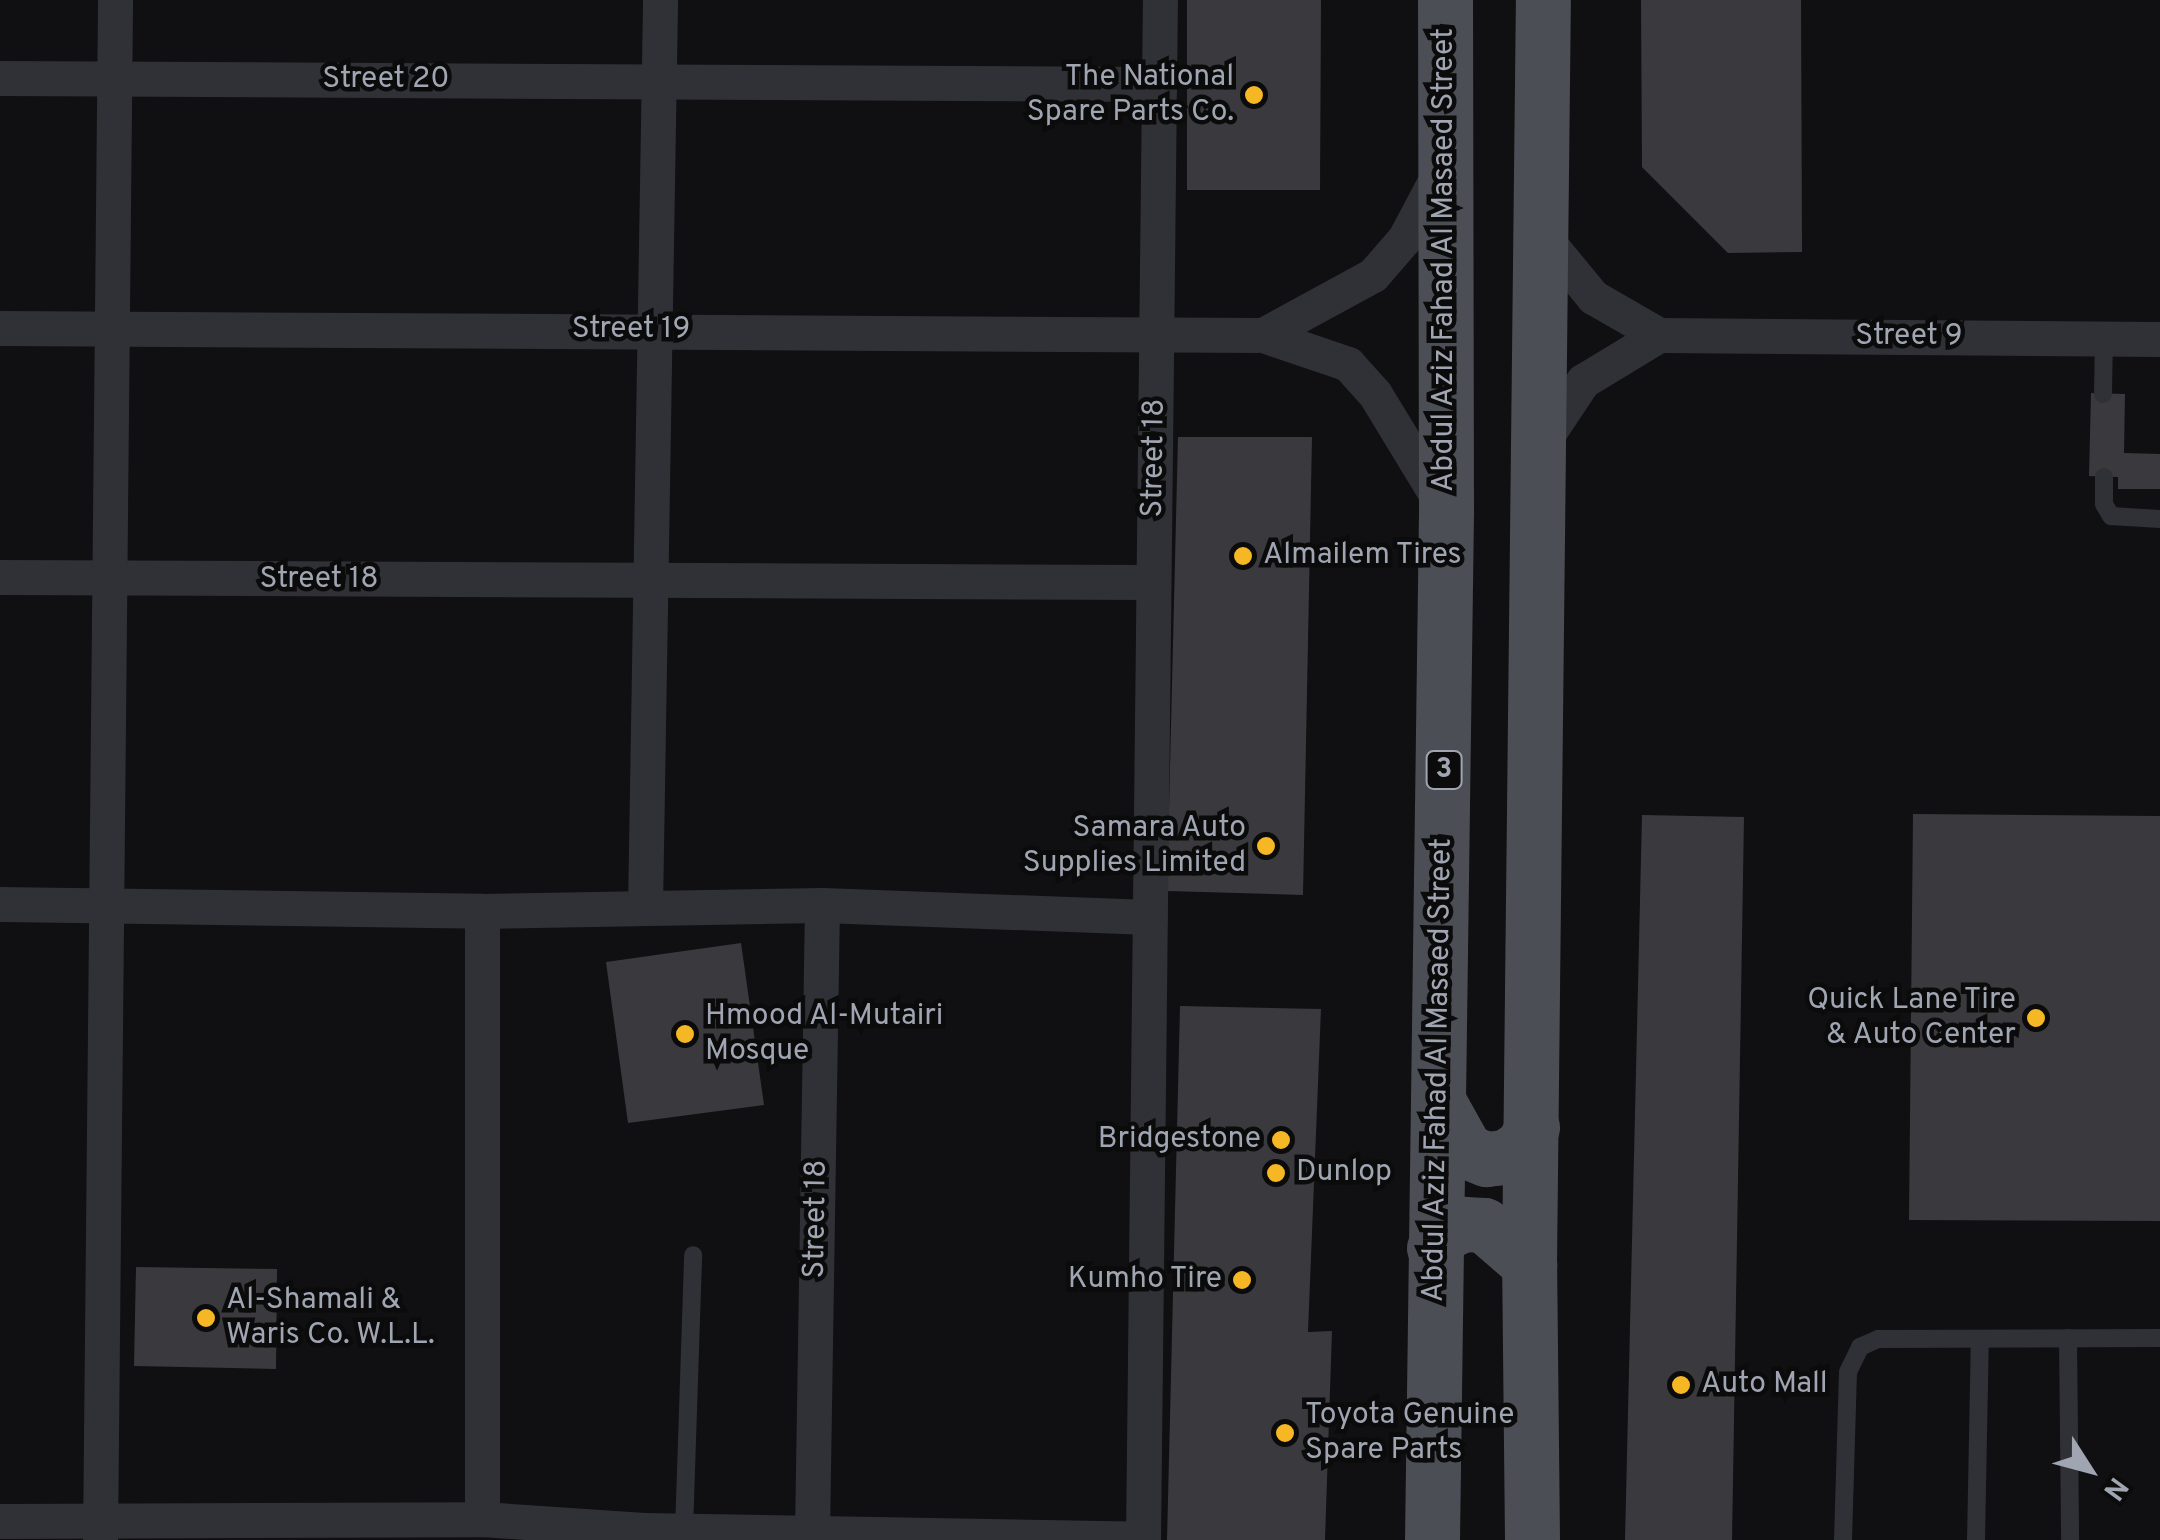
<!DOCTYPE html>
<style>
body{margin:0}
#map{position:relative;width:2160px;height:1540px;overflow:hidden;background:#100f11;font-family:Overpass,sans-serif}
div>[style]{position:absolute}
.building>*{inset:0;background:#3a3a3e}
.lane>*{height:18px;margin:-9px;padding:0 9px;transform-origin:9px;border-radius:9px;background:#303136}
.street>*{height:35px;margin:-17.5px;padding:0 17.5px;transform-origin:17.5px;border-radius:17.5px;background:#303136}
.primary>*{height:55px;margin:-27.5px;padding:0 27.5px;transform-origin:27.5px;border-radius:27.5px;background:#4c4e55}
.dots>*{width:28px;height:28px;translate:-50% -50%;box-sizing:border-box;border:5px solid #0b0b0c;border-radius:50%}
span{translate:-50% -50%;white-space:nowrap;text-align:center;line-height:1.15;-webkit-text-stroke:9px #0b0b0c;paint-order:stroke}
.shield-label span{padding:2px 8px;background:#0b0b0c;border:2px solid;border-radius:8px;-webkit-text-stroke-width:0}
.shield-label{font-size:28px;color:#a0a5b2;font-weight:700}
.poi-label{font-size:30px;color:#a0a5b2}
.right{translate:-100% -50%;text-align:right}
.left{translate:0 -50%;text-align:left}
.street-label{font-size:30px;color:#a0a5b2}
.north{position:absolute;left:2040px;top:1420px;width:100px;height:100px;-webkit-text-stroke:8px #0b0b0c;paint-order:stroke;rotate:126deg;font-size:28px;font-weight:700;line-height:40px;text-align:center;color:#a0a5b2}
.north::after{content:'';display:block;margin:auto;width:35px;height:45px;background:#a0a5b2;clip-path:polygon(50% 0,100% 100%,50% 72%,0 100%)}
</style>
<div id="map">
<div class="building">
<div style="clip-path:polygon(1187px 0,1321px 0,1320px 190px,1187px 190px)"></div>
<div style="clip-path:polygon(1641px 0,1801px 0,1802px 252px,1728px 253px,1642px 167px)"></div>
<div style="clip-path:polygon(2091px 393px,2125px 394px,2124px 453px,2160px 454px,2160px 489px,2118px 489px,2118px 477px,2089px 476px)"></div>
<div style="clip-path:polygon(1178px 437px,1312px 437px,1303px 895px,1167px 891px)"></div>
<div style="clip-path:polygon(1913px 814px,2160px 816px,2160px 1221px,1909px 1220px)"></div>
<div style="clip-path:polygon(1642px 815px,1744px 817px,1732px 1540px,1625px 1540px)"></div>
<div style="clip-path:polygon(741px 943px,764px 1105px,628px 1123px,606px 962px)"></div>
<div style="clip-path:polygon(1180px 1006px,1321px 1009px,1308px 1332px,1332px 1331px,1325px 1540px,1167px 1540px)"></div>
<div style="clip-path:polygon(136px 1267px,277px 1269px,276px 1369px,134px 1366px)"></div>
</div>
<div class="lane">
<div style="left:2103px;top:394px;width:55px;rotate:-89deg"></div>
<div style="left:2104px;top:477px;width:27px;rotate:90deg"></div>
<div style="left:2104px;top:504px;width:14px;rotate:60deg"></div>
<div style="left:2111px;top:516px;width:49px;rotate:3.5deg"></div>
<div style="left:2068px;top:1338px;width:202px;rotate:89.4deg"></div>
<div style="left:684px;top:1531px;width:276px;rotate:-88.1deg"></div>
<div style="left:1843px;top:1540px;width:168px;rotate:-88.3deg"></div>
<div style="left:1848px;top:1372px;width:28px;rotate:-64deg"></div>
<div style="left:1860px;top:1347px;width:20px;rotate:-24deg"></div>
<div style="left:1878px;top:1339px;width:282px;rotate:-0.2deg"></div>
<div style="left:1976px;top:1540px;width:201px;rotate:-88.9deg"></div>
</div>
<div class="street">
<div style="left:0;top:78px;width:1159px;rotate:0.3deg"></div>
<div style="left:1538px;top:230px;width:87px;rotate:50.6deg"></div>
<div style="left:1593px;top:297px;width:76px;rotate:29.9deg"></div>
<div style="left:1659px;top:335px;width:501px;rotate:0.46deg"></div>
<div style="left:0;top:328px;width:1263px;rotate:0.32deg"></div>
<div style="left:1263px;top:335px;width:90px;rotate:18.8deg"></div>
<div style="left:1348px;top:364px;width:40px;rotate:48deg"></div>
<div style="left:1375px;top:394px;width:131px;rotate:58.7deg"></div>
<div style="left:1263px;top:335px;width:125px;rotate:-28.6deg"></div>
<div style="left:1373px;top:275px;width:49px;rotate:-49.1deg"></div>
<div style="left:1405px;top:238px;width:75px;rotate:-62.1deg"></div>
<div style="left:1541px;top:444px;width:76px;rotate:-56.3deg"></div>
<div style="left:1583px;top:381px;width:89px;rotate:-31.2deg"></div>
<div style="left:0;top:577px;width:1153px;rotate:0.25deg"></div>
<div style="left:0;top:904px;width:482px;rotate:0.8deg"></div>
<div style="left:482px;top:911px;width:340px;rotate:-1deg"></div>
<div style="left:822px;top:905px;width:328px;rotate:2.1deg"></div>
<div style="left:645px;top:908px;width:908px;rotate:-89.05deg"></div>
<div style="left:482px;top:1519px;width:608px;rotate:-90deg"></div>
<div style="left:0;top:1521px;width:482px;rotate:-0.2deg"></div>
<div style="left:482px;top:1519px;width:162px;rotate:3.9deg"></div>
<div style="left:644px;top:1530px;width:499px;rotate:1deg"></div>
<div style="left:812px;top:1533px;width:628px;rotate:-89.09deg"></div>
<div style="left:100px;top:1540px;width:1540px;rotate:-89.44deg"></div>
<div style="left:1143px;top:1540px;width:1540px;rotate:-89.37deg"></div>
</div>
<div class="primary">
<div style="left:1441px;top:1106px;width:51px;rotate:60.9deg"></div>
<div style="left:1466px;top:1151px;width:22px;rotate:22deg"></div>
<div style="left:1486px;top:1159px;width:20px;rotate:-6deg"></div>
<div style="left:1506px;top:1157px;width:21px;rotate:-35deg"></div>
<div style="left:1523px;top:1145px;width:20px;rotate:-63deg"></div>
<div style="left:1434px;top:1248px;width:20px;rotate:-53deg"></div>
<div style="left:1446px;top:1232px;width:20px;rotate:-24deg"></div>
<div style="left:1464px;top:1224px;width:20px;rotate:3deg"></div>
<div style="left:1484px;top:1225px;width:60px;rotate:40.9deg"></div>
<div style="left:1432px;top:1540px;width:1030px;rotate:-89.22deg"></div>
<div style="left:1446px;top:510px;width:510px;rotate:-90.11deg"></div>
<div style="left:1532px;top:1540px;width:276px;rotate:-90.6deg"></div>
<div style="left:1529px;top:1264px;width:1264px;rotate:-89.37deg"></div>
</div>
<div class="dots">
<div style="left:1254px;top:95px;background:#f5b724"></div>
<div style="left:1243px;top:556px;background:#f5b724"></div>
<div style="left:1266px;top:846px;background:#f5b724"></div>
<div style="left:2036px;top:1018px;background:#f5b724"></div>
<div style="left:685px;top:1034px;background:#f5b724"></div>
<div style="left:1281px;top:1140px;background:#f5b724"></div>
<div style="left:1276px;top:1173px;background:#f5b724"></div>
<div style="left:1242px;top:1280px;background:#f5b724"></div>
<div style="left:206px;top:1318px;background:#f5b724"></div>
<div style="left:1681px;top:1385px;background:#f5b724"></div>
<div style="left:1285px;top:1433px;background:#f5b724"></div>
</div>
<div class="shield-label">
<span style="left:1444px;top:770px">3</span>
</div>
<div class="poi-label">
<span class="right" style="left:1234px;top:95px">The National<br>Spare Parts Co.</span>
<span class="left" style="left:1263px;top:556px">Almailem Tires</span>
<span class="right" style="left:1246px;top:846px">Samara Auto<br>Supplies Limited</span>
<span class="right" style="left:2016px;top:1018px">Quick Lane Tire<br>&amp; Auto Center</span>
<span class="left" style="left:705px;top:1034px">Hmood Al-Mutairi<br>Mosque</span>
<span class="right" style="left:1261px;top:1140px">Bridgestone</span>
<span class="left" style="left:1296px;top:1173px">Dunlop</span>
<span class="right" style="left:1222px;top:1280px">Kumho Tire</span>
<span class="left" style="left:226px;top:1318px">Al-Shamali &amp;<br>Waris Co. W.L.L.</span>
<span class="left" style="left:1701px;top:1385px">Auto Mall</span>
<span class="left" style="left:1305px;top:1433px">Toyota Genuine<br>Spare Parts</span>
</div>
<div class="street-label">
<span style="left:386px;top:80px">Street 20</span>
<span style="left:1445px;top:260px;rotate:-90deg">Abdul Aziz Fahad Al Masaed Street</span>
<span style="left:631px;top:330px">Street 19</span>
<span style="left:1909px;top:337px">Street 9</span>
<span style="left:1155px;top:458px;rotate:-89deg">Street 18</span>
<span style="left:319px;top:580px">Street 18</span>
<span style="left:1439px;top:1070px;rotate:-89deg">Abdul Aziz Fahad Al Masaed Street</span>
<span style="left:817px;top:1219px;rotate:-89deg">Street 18</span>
</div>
<div class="north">N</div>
</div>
